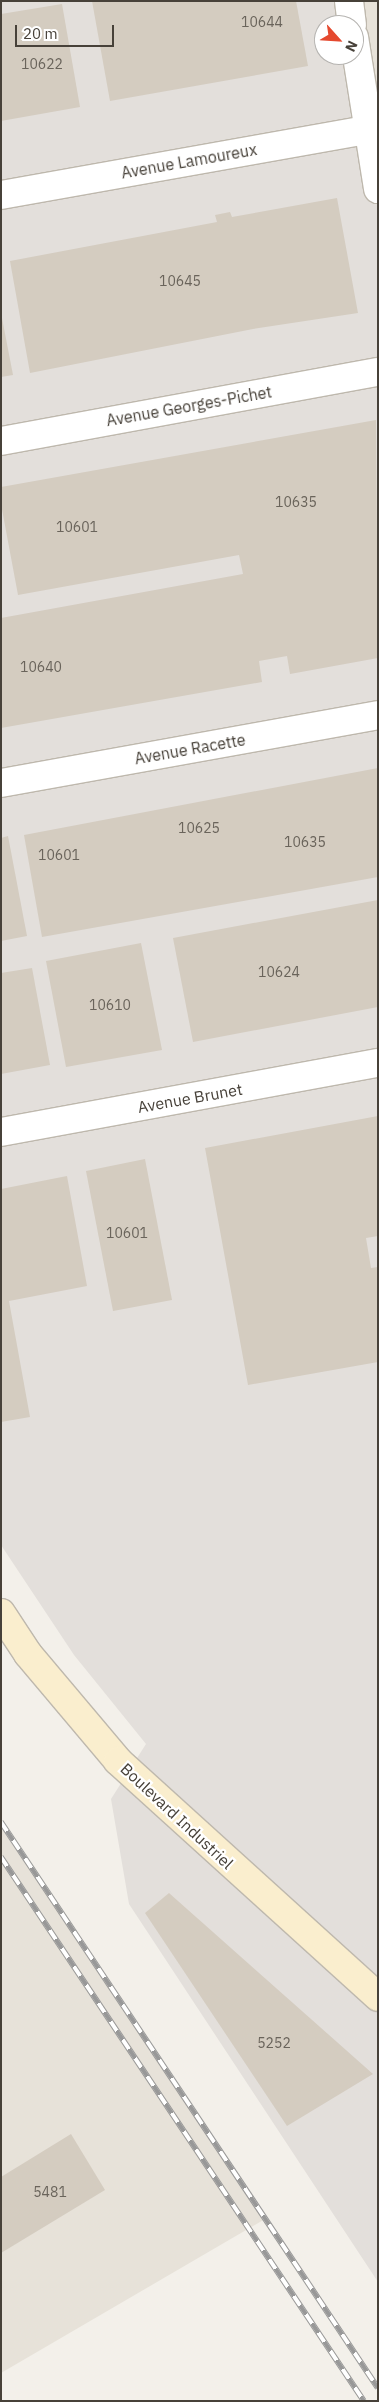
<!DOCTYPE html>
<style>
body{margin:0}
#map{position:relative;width:379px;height:2402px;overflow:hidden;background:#f3f0ea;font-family:"IBM Plex Sans",sans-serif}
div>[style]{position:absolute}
.residential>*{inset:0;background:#e7e2d9}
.industrial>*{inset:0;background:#e3dfdb}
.building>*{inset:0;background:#d4ccc0}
.roads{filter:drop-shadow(1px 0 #beb8ad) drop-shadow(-1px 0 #beb8ad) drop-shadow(0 1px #beb8ad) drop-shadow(0 -1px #beb8ad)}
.street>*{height:28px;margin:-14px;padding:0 14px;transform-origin:14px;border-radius:14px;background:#fff}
.secondary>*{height:28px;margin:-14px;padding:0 14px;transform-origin:14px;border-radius:14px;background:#faeece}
.rail>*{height:5.5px;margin-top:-2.75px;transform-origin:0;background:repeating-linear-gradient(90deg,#fff 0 11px,#989898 0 22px);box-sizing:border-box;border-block:1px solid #989898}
span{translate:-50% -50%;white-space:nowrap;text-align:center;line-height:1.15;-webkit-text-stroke:4.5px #fff;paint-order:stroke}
.number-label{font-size:14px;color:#6a645b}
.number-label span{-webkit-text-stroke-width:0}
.street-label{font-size:16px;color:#474139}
.frame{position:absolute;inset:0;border:2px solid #474139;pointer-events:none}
.north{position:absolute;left:314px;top:15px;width:50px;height:50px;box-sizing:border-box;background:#fff;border:1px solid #b5b3b0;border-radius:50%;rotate:116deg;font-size:14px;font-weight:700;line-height:20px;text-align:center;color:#474139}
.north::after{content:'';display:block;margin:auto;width:18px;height:22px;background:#e5492f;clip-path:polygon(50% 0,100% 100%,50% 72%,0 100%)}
.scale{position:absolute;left:15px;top:25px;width:99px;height:22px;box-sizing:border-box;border:2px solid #474139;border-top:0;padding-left:6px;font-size:15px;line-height:18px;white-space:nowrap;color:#474139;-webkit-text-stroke:4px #fff;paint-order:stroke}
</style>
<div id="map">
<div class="residential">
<div style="clip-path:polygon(349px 1px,378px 1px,378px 182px)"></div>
<div style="clip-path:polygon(1px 1822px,265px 2219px,1px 2373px)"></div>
</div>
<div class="industrial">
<div style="clip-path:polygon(1px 1px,349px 1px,352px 25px,324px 25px,324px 55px,354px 55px,378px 182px,378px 2282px,129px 1904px,111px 1799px,146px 1744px,74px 1655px,1px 1545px)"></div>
</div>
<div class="building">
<div style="clip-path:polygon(92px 1px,296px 1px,308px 66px,110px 101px)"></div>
<div style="clip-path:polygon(62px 4px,80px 107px,1px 121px,1px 14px)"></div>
<div style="clip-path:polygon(337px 198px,358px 313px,253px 329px,30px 373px,10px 261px,217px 222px,215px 215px,230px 212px,232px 217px)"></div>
<div style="clip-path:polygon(1px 313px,13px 375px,1px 377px)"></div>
<div style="clip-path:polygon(376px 420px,378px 658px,290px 674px,287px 656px,259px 661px,262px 682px,1px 728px,1px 618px,243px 574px,239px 555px,18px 595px,1px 504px,1px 487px)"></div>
<div style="clip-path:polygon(378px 768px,378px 877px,42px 937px,24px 835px)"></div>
<div style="clip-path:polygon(8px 836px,27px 936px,1px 941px,1px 838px)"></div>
<div style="clip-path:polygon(378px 900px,378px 1007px,193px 1042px,173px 938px)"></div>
<div style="clip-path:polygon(141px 943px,162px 1050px,66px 1067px,46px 961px)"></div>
<div style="clip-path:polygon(32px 968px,50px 1065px,1px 1074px,1px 973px)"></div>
<div style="clip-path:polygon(378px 1116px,378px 1236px,366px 1238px,371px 1268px,378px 1267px,378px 1362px,248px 1385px,205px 1148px)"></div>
<div style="clip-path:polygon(145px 1159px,172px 1300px,113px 1311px,86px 1171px)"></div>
<div style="clip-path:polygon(67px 1176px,87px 1286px,9px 1301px,30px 1417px,1px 1422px,1px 1189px)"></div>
<div style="clip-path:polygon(169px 1893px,373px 2074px,287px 2126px,145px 1913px)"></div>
<div style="clip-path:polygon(71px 2134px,105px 2190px,1px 2253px,1px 2177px)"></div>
</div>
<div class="roads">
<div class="street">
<div style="left:349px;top:1px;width:24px;rotate:83deg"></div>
<div style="left:354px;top:37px;width:154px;rotate:81deg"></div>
<div style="left:1px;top:195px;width:383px;rotate:-10.1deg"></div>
<div style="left:1px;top:441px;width:383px;rotate:-10.4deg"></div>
<div style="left:1px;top:783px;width:383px;rotate:-10.2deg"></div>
<div style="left:1px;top:1132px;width:383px;rotate:-10.4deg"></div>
</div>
<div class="secondary">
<div style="left:1px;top:1613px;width:49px;rotate:56.6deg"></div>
<div style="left:28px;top:1654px;width:140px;rotate:49.9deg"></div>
<div style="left:118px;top:1761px;width:351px;rotate:42.2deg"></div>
</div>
</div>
<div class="rail">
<div style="left:1px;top:1822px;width:680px;rotate:56.33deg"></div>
<div style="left:1px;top:1857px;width:654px;rotate:56.29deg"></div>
</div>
<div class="number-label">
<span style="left:262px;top:22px">10644</span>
<span style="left:42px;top:64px">10622</span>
<span style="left:180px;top:281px">10645</span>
<span style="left:296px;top:502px">10635</span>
<span style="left:77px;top:527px">10601</span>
<span style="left:41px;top:667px">10640</span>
<span style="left:199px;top:828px">10625</span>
<span style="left:305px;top:842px">10635</span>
<span style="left:59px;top:855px">10601</span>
<span style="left:279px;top:972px">10624</span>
<span style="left:110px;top:1005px">10610</span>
<span style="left:127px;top:1233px">10601</span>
<span style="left:274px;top:2043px">5252</span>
<span style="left:50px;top:2192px">5481</span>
</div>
<div class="street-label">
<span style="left:189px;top:161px;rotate:-10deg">Avenue Lamoureux</span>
<span style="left:189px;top:406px;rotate:-10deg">Avenue Georges-Pichet</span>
<span style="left:190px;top:749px;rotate:-10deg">Avenue Racette</span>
<span style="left:190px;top:1098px;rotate:-10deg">Avenue Brunet</span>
<span style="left:177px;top:1816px;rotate:43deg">Boulevard Industriel</span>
</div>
<div class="frame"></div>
<div class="north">N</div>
<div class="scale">20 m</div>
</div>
